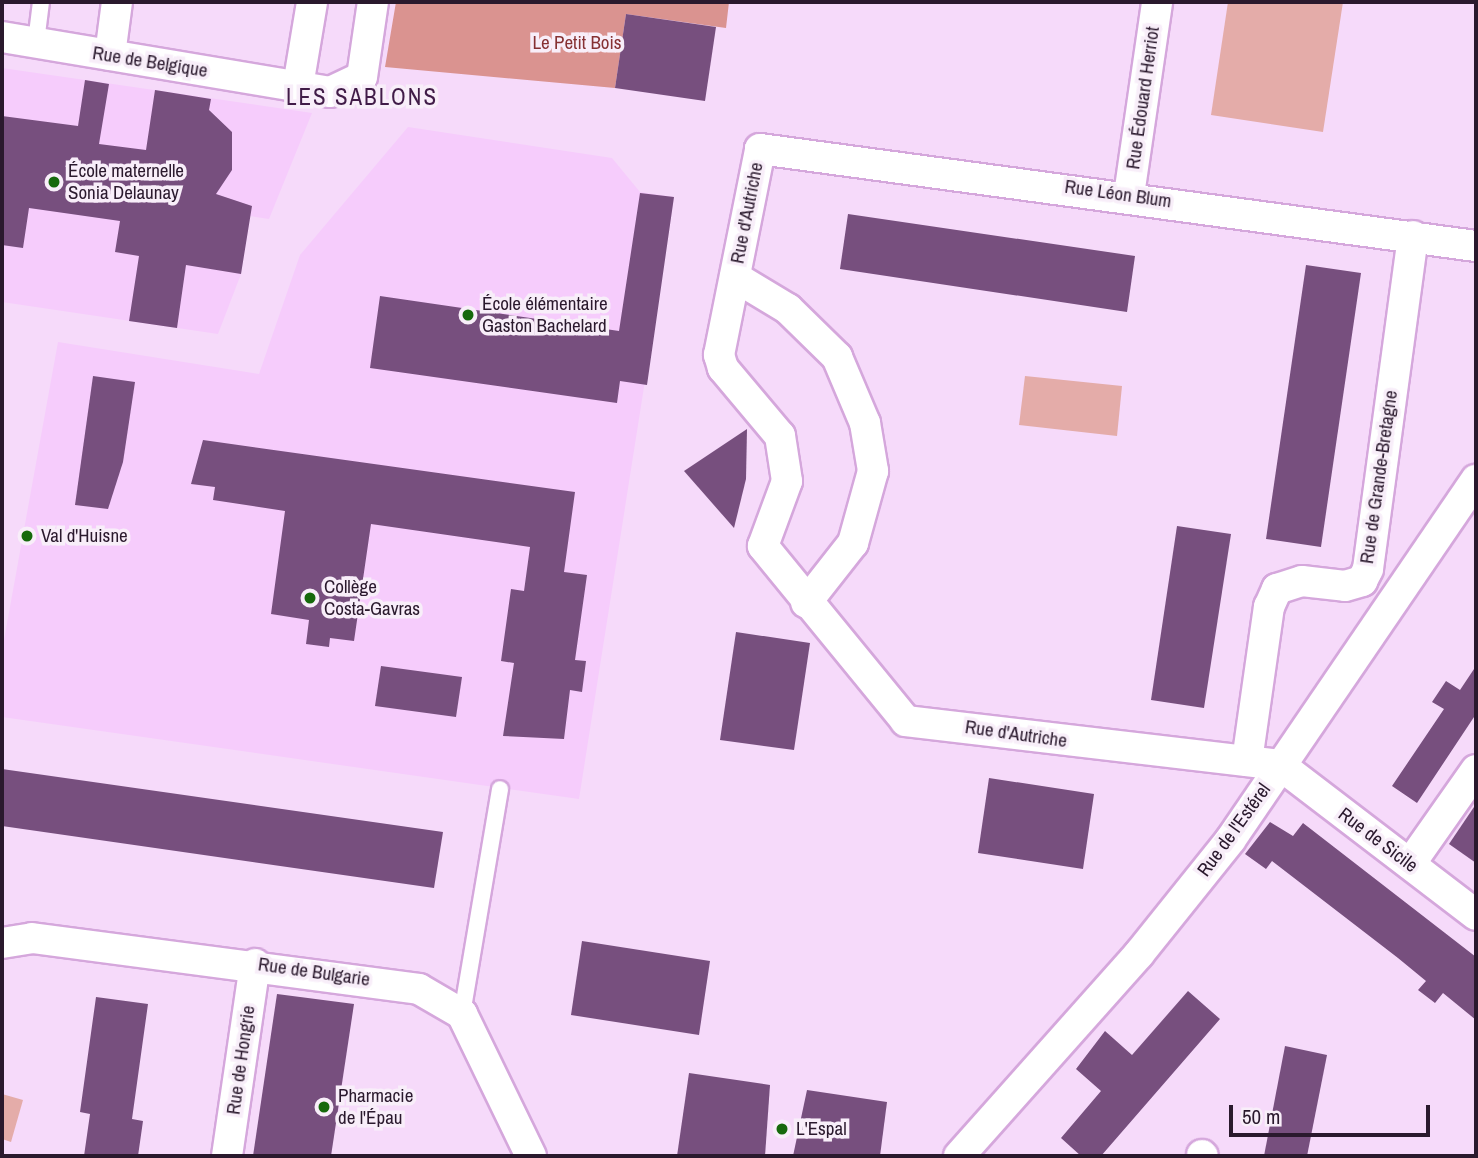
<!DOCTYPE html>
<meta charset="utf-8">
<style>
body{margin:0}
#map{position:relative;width:1478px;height:1158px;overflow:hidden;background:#f6dafa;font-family:"Archivo Narrow",sans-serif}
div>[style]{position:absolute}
.built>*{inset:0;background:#f6ccfc}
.green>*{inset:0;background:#e4aca9}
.forest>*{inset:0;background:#da9390}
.building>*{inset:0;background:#774f7e}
.roads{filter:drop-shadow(2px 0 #d5a7dc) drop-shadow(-2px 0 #d5a7dc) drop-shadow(0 2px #d5a7dc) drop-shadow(0 -2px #d5a7dc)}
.service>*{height:16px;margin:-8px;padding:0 8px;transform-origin:8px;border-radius:8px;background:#fff}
.minor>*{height:30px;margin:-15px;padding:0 15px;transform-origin:15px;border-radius:15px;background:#fff}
.dots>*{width:19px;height:19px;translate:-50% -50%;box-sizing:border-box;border:4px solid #f8eef9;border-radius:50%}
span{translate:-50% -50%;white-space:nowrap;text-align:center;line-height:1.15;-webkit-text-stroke:7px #f8eef9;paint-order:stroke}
.park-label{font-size:19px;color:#863133}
.street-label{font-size:19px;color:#2a192d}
.poi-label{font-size:19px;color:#2a192d}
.left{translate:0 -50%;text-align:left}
.quarter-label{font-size:23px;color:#411c48;letter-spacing:2px}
.frame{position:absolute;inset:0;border:4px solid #2a192d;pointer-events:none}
.scale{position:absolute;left:1229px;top:1105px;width:201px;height:32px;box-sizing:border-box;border:4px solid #2a192d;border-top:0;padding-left:9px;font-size:21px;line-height:24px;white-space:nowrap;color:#2a192d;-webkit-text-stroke:5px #f8eef9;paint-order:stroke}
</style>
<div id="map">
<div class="built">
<div style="clip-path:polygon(2px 68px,312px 113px,269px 219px,250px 216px,241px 274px,218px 334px,2px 302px)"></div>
<div style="clip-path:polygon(408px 127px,612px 158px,640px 192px,674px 197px,579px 799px,2px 717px,2px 651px,58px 342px,259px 374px,300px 255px)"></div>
</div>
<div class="green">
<div style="clip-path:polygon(1228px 2px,1343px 2px,1323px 132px,1211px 115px)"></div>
<div style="clip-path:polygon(1025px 376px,1122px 386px,1117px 436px,1019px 425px)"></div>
<div style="clip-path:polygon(2px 1094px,23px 1100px,11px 1142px,2px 1139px)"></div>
</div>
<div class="forest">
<div style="clip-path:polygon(396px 2px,729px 2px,726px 28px,626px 14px,615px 88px,385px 67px)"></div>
</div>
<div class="building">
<div style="clip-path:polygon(626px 14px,716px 27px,705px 101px,615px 88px)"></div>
<div style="clip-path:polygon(85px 80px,109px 84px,99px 144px,146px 150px,155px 90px,211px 99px,209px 110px,232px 132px,232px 170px,216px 194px,252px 206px,241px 274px,186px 265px,177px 328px,129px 321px,139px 256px,115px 252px,120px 221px,29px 208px,23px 248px,2px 245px,2px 116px,78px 126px)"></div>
<div style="clip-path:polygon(640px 193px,674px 197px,647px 385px,620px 381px,617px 403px,370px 368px,380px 296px,619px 331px)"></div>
<div style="clip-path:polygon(848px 214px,1135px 256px,1127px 312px,840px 269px)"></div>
<div style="clip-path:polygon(1306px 265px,1361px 273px,1321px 547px,1266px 539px)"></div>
<div style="clip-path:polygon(93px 376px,135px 382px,123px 462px,108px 509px,75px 505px)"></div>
<div style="clip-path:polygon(747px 429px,746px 479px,734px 528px,684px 471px)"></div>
<div style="clip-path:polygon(203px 440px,575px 492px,564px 572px,587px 575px,575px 660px,586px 661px,582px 692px,570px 690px,564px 739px,503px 736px,514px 663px,501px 661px,511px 589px,524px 591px,530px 547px,371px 524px,354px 641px,330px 638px,329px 647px,306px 644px,309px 620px,271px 614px,285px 511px,213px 500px,215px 487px,191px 484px)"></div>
<div style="clip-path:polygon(1177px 526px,1231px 534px,1204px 708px,1151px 700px)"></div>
<div style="clip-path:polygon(736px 632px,810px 643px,794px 750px,720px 740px)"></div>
<div style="clip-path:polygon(381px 666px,462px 677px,456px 717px,375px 706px)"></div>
<div style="clip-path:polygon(1476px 666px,1476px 714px,1417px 803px,1392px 786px,1444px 709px,1432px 702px,1446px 681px,1460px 690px)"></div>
<div style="clip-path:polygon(2px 769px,443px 832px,434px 888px,2px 826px)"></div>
<div style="clip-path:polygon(989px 778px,1094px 794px,1083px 869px,978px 853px)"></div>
<div style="clip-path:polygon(1476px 804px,1476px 863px,1449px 844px)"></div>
<div style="clip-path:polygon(1270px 822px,1293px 836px,1303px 823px,1476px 957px,1476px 1020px,1443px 993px,1435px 1003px,1418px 990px,1426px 981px,1398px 958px,1272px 861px,1266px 869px,1245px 854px)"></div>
<div style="clip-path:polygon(582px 941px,710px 961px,699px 1035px,571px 1015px)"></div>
<div style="clip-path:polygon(1188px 991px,1220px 1019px,1101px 1156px,1081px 1156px,1061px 1138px,1101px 1091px,1076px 1069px,1105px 1031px,1132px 1055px)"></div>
<div style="clip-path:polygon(277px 994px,354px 1004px,331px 1156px,253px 1156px)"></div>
<div style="clip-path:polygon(96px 997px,148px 1004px,132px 1119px,143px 1121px,138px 1156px,84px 1156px,90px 1114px,80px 1112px)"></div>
<div style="clip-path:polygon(1285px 1046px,1327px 1055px,1307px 1156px,1264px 1156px)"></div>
<div style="clip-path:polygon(689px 1073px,770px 1085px,765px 1156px,677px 1156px)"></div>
<div style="clip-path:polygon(807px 1090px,887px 1102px,880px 1156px,793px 1156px)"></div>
</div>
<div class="roads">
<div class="service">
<div style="left:36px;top:42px;width:40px;rotate:-82.9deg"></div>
<div style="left:462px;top:1014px;width:228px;rotate:-80.4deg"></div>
</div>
<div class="minor">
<div style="left:2px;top:37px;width:333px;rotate:9.5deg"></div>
<div style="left:330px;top:92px;width:35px;rotate:-25deg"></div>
<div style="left:362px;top:77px;width:76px;rotate:-81.7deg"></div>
<div style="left:110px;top:55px;width:53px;rotate:-82.5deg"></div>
<div style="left:298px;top:86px;width:85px;rotate:-80.5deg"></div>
<div style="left:1129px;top:195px;width:195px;rotate:-81.7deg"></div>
<div style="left:735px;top:277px;width:62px;rotate:31.1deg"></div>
<div style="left:788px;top:309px;width:69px;rotate:44.4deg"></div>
<div style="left:837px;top:357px;width:72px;rotate:67deg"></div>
<div style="left:865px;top:423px;width:49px;rotate:80.5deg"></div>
<div style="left:873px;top:471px;width:75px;rotate:105.5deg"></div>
<div style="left:853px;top:543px;width:76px;rotate:128.1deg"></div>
<div style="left:1247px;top:761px;width:156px;rotate:-81.9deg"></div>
<div style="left:1269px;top:607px;width:20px;rotate:-66deg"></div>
<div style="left:1277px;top:589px;width:26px;rotate:-18deg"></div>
<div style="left:1302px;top:581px;width:43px;rotate:6.6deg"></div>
<div style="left:1345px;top:586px;width:18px;rotate:-16deg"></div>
<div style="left:1362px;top:581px;width:13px;rotate:-63deg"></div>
<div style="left:1368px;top:569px;width:336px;rotate:-82.3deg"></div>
<div style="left:1280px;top:765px;width:377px;rotate:-173.3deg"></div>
<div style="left:906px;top:721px;width:226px;rotate:-129.3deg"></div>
<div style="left:763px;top:546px;width:69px;rotate:-69.7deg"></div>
<div style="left:787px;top:481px;width:46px;rotate:-98.8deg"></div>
<div style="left:780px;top:436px;width:89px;rotate:-130deg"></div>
<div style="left:723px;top:368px;width:14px;rotate:-107deg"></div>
<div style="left:719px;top:355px;width:210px;rotate:-78.7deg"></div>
<div style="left:760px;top:149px;width:723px;rotate:7.72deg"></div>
<div style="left:1280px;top:765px;width:247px;rotate:37.4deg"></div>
<div style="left:1410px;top:864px;width:115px;rotate:-54.9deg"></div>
<div style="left:2px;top:943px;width:30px;rotate:-9deg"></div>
<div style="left:32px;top:938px;width:390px;rotate:7.5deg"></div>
<div style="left:419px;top:989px;width:50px;rotate:30.2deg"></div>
<div style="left:462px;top:1014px;width:158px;rotate:64.1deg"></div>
<div style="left:1202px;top:1155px;width:1px;rotate:45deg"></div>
<div style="left:227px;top:1156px;width:194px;rotate:-81.7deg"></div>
<div style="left:959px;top:1156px;width:271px;rotate:-48.3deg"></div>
<div style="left:1139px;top:954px;width:147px;rotate:-51.3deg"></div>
<div style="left:1231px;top:839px;width:435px;rotate:-55.7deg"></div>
</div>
</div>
<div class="dots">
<div style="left:54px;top:182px;background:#16690c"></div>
<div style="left:468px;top:315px;background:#16690c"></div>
<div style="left:27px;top:536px;background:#16690c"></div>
<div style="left:310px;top:598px;background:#16690c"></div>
<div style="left:324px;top:1107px;background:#16690c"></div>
<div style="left:782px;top:1129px;background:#16690c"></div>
</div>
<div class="park-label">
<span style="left:577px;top:43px">Le Petit Bois</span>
</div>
<div class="street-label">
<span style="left:150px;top:62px;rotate:9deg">Rue de Belgique</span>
<span style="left:1143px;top:98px;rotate:-82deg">Rue Édouard Herriot</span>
<span style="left:1118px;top:194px;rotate:8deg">Rue Léon Blum</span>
<span style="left:747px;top:213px;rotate:-79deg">Rue d'Autriche</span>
<span style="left:1379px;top:477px;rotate:-82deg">Rue de Grande-Bretagne</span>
<span style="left:1016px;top:734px;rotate:8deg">Rue d'Autriche</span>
<span style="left:1234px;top:830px;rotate:-54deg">Rue de l'Estérel</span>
<span style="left:1378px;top:840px;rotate:37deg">Rue de Sicile</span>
<span style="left:314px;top:972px;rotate:8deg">Rue de Bulgarie</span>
<span style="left:241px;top:1060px;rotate:-82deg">Rue de Hongrie</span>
</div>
<div class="poi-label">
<span class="left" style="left:68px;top:182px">École maternelle<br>Sonia Delaunay</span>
<span class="left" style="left:482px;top:315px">École élémentaire<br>Gaston Bachelard</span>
<span class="left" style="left:41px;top:536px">Val d'Huisne</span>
<span class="left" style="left:324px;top:598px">Collège<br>Costa-Gavras</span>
<span class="left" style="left:338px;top:1107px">Pharmacie<br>de l'Épau</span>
<span class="left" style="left:796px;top:1129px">L'Espal</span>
</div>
<div class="quarter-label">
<span style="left:362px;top:97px">LES SABLONS</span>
</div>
<div class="frame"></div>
<div class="scale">50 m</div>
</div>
